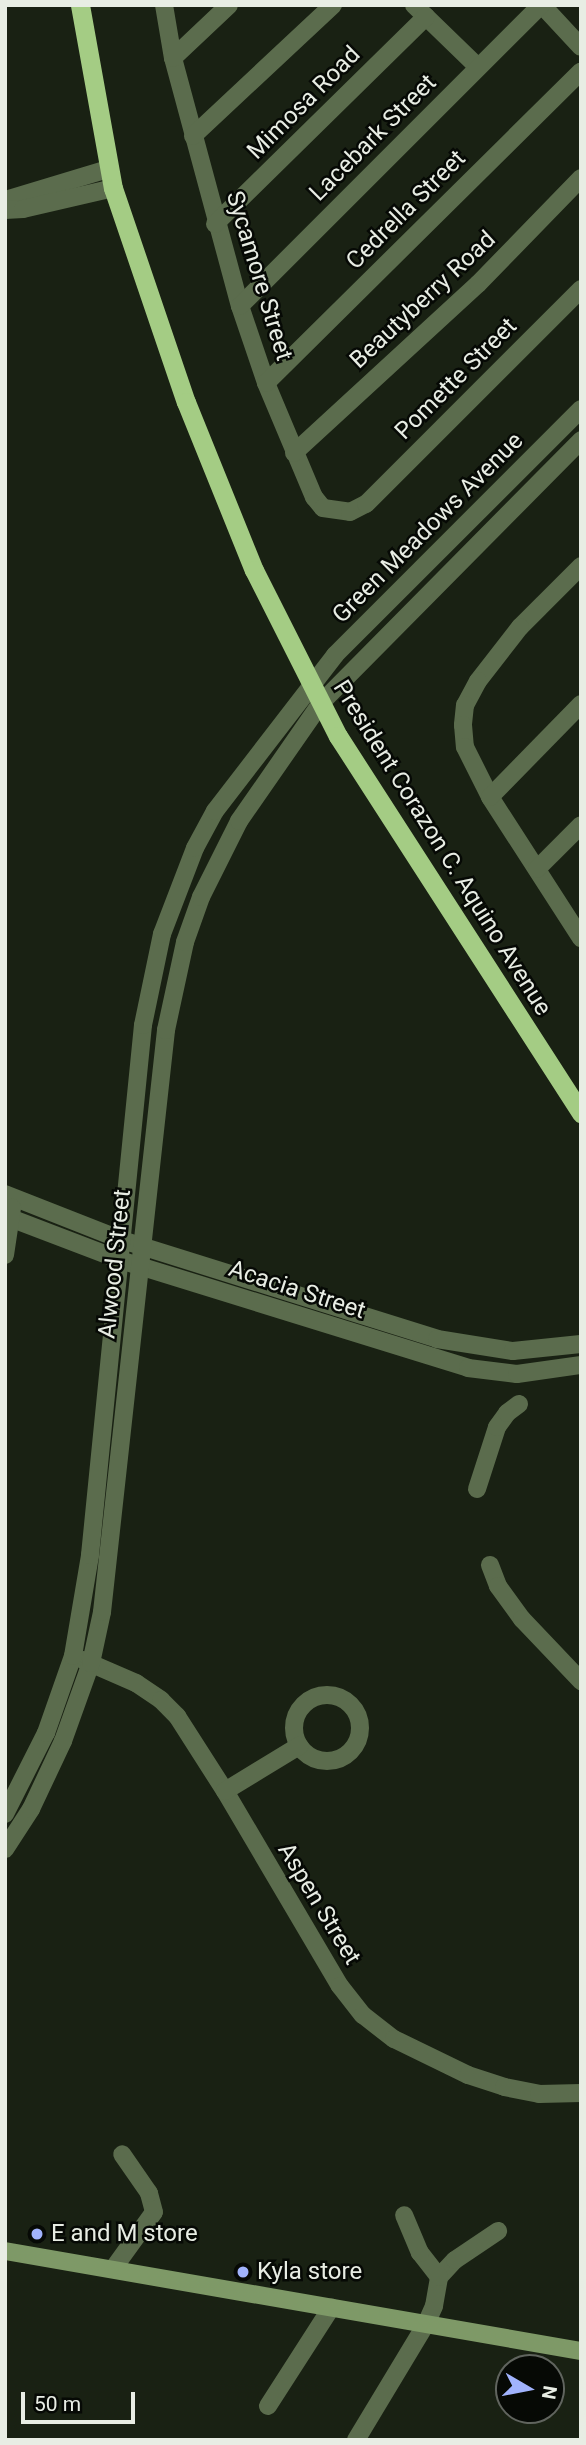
<!DOCTYPE html>
<style>
body{margin:0}
#map{position:relative;width:586px;height:2445px;overflow:hidden;background:#192113;font-family:Roboto,sans-serif}
div>[style]{position:absolute}
.minor>*{height:18px;margin:-9px;padding:0 9px;transform-origin:9px;border-radius:9px;background:#5b6c4d}
.minor>.ring{margin:-9px;padding:0;box-sizing:content-box;background:none;border:18px solid #5b6c4d;border-radius:50%}
.secondary>*{height:18px;margin:-9px;padding:0 9px;transform-origin:9px;border-radius:9px;background:#7e9967}
.trunk>*{height:19px;margin:-9.5px;padding:0 9.5px;transform-origin:9.5px;border-radius:9.5px;background:#a4cc84}
.dots>*{width:19px;height:19px;translate:-50% -50%;box-sizing:border-box;border:4px solid #060905;border-radius:50%}
span{translate:-50% -50%;white-space:nowrap;text-align:center;line-height:1.15;-webkit-text-stroke:5px #060905;paint-order:stroke}
.street-label{font-size:24px;color:#e8ede4}
.poi-label{font-size:24px;color:#e8ede4}
.left{translate:0 -50%;text-align:left}
.frame{position:absolute;inset:0;border:7px solid #e8ede4;pointer-events:none}
.north{position:absolute;left:495px;top:2354px;width:70px;height:70px;box-sizing:border-box;background:#060905;border:2px solid #60645e;border-radius:50%;rotate:100deg;font-size:19px;font-weight:700;line-height:28px;text-align:center;color:#e8ede4}
.north::after{content:'';display:block;margin:auto;width:24px;height:32px;background:#a1b3fd;clip-path:polygon(50% 0,100% 100%,50% 72%,0 100%)}
.scale{position:absolute;left:21px;top:2392px;width:114px;height:32px;box-sizing:border-box;border:4px solid #e8ede4;border-top:0;padding-left:9px;font-size:21px;line-height:24px;white-space:nowrap;color:#e8ede4;-webkit-text-stroke:5px #060905;paint-order:stroke}
</style>
<div id="map">
<div class="minor">
<div style="left:164px;top:5px;width:54px;rotate:80.4deg"></div>
<div style="left:173px;top:58px;width:257px;rotate:74.9deg"></div>
<div style="left:240px;top:306px;width:81px;rotate:71.3deg"></div>
<div style="left:266px;top:383px;width:124px;rotate:67.2deg"></div>
<div style="left:314px;top:497px;width:14px;rotate:51deg"></div>
<div style="left:323px;top:508px;width:27px;rotate:8deg"></div>
<div style="left:350px;top:512px;width:18px;rotate:-27deg"></div>
<div style="left:366px;top:504px;width:304px;rotate:-45deg"></div>
<div style="left:414px;top:5px;width:89px;rotate:44.1deg"></div>
<div style="left:542px;top:5px;width:57px;rotate:47.1deg"></div>
<div style="left:173px;top:58px;width:77px;rotate:-43.4deg"></div>
<div style="left:193px;top:136px;width:192px;rotate:-43.1deg"></div>
<div style="left:5px;top:200px;width:108px;rotate:-16.8deg"></div>
<div style="left:5px;top:210px;width:18px;rotate:-3deg"></div>
<div style="left:23px;top:209px;width:92px;rotate:-13.1deg"></div>
<div style="left:215px;top:224px;width:296px;rotate:-44.5deg"></div>
<div style="left:240px;top:306px;width:426px;rotate:-45deg"></div>
<div style="left:266px;top:383px;width:443px;rotate:-44.7deg"></div>
<div style="left:294px;top:453px;width:250px;rotate:-42.6deg"></div>
<div style="left:478px;top:284px;width:148px;rotate:-45.8deg"></div>
<div style="left:581px;top:566px;width:86px;rotate:135deg"></div>
<div style="left:520px;top:627px;width:68px;rotate:127.9deg"></div>
<div style="left:478px;top:681px;width:27px;rotate:118deg"></div>
<div style="left:465px;top:705px;width:20px;rotate:96deg"></div>
<div style="left:463px;top:725px;width:22px;rotate:85deg"></div>
<div style="left:465px;top:747px;width:56px;rotate:63.4deg"></div>
<div style="left:490px;top:797px;width:168px;rotate:57.2deg"></div>
<div style="left:490px;top:797px;width:130px;rotate:-45.6deg"></div>
<div style="left:537px;top:869px;width:62px;rotate:-45deg"></div>
<div style="left:5px;top:1194px;width:126px;rotate:21.5deg"></div>
<div style="left:122px;top:1240px;width:330px;rotate:17.4deg"></div>
<div style="left:437px;top:1339px;width:77px;rotate:9deg"></div>
<div style="left:513px;top:1351px;width:68px;rotate:-5.9deg"></div>
<div style="left:5px;top:1216px;width:123px;rotate:20.9deg"></div>
<div style="left:120px;top:1260px;width:364px;rotate:17.2deg"></div>
<div style="left:468px;top:1368px;width:49px;rotate:7deg"></div>
<div style="left:517px;top:1374px;width:65px;rotate:-8deg"></div>
<div style="left:5px;top:1255px;width:48px;rotate:-81.5deg"></div>
<div style="left:477px;top:1489px;width:65px;rotate:-72.1deg"></div>
<div style="left:497px;top:1427px;width:17px;rotate:-54deg"></div>
<div style="left:507px;top:1413px;width:15px;rotate:-37deg"></div>
<div style="left:490px;top:1565px;width:22px;rotate:69deg"></div>
<div style="left:498px;top:1586px;width:41px;rotate:54deg"></div>
<div style="left:522px;top:1619px;width:86px;rotate:46.4deg"></div>
<div style="left:83px;top:1660px;width:58px;rotate:23.5deg"></div>
<div style="left:136px;top:1683px;width:30px;rotate:34deg"></div>
<div style="left:161px;top:1700px;width:23px;rotate:45deg"></div>
<div style="left:177px;top:1716px;width:89px;rotate:57.4deg"></div>
<div style="left:225px;top:1791px;width:226px;rotate:59.5deg"></div>
<div style="left:340px;top:1986px;width:37px;rotate:52deg"></div>
<div style="left:363px;top:2015px;width:39px;rotate:38deg"></div>
<div style="left:394px;top:2039px;width:82px;rotate:25.9deg"></div>
<div style="left:468px;top:2075px;width:38px;rotate:18deg"></div>
<div style="left:504px;top:2087px;width:36px;rotate:11deg"></div>
<div style="left:539px;top:2094px;width:42px;rotate:-1.4deg"></div>
<div class="ring" style="left:294px;top:1695px;width:48px;height:48px"></div>
<div style="left:225px;top:1791px;width:87px;rotate:-31.3deg"></div>
<div style="left:5px;top:1814px;width:91px;rotate:-63.2deg"></div>
<div style="left:46px;top:1733px;width:82px;rotate:-70.7deg"></div>
<div style="left:73px;top:1656px;width:102px;rotate:-80.4deg"></div>
<div style="left:90px;top:1555px;width:533px;rotate:-84.29deg"></div>
<div style="left:143px;top:1025px;width:93px;rotate:-78.2deg"></div>
<div style="left:162px;top:934px;width:92px;rotate:-69deg"></div>
<div style="left:195px;top:848px;width:42px;rotate:-61.6deg"></div>
<div style="left:215px;top:811px;width:197px;rotate:-52.4deg"></div>
<div style="left:335px;top:655px;width:348px;rotate:-45deg"></div>
<div style="left:5px;top:1849px;width:48px;rotate:-57deg"></div>
<div style="left:31px;top:1809px;width:75px;rotate:-64.8deg"></div>
<div style="left:63px;top:1741px;width:83px;rotate:-70.3deg"></div>
<div style="left:91px;top:1663px;width:52px;rotate:-77.8deg"></div>
<div style="left:102px;top:1612px;width:586px;rotate:-83.72deg"></div>
<div style="left:166px;top:1030px;width:90px;rotate:-77.8deg"></div>
<div style="left:185px;top:942px;width:48px;rotate:-70.4deg"></div>
<div style="left:201px;top:897px;width:85px;rotate:-63.4deg"></div>
<div style="left:239px;top:821px;width:144px;rotate:-55.2deg"></div>
<div style="left:321px;top:703px;width:370px;rotate:-45.3deg"></div>
<div style="left:113px;top:2269px;width:70px;rotate:-54.3deg"></div>
<div style="left:154px;top:2212px;width:20px;rotate:-105deg"></div>
<div style="left:149px;top:2193px;width:47px;rotate:-124.7deg"></div>
<div style="left:439px;top:2277px;width:23px;rotate:-47deg"></div>
<div style="left:455px;top:2260px;width:52px;rotate:-34deg"></div>
<div style="left:268px;top:2406px;width:117px;rotate:-57.3deg"></div>
<div style="left:356px;top:2440px;width:135px;rotate:-58.9deg"></div>
<div style="left:426px;top:2324px;width:20px;rotate:-66deg"></div>
<div style="left:434px;top:2306px;width:29px;rotate:-80deg"></div>
<div style="left:439px;top:2277px;width:31px;rotate:-128deg"></div>
<div style="left:420px;top:2253px;width:41px;rotate:-112.8deg"></div>
</div>
<div class="secondary">
<div style="left:5px;top:2251px;width:585px;rotate:9.85deg"></div>
</div>
<div class="trunk">
<div style="left:80px;top:5px;width:186px;rotate:79.8deg"></div>
<div style="left:113px;top:188px;width:226px;rotate:71.2deg"></div>
<div style="left:186px;top:402px;width:181px;rotate:68deg"></div>
<div style="left:254px;top:570px;width:186px;rotate:63.2deg"></div>
<div style="left:338px;top:736px;width:449px;rotate:57.2deg"></div>
</div>
<div class="dots">
<div style="left:37px;top:2234px;background:#a1b3fd"></div>
<div style="left:243px;top:2272px;background:#a1b3fd"></div>
</div>
<div class="street-label">
<span style="left:304px;top:103px;rotate:-45deg">Mimosa Road</span>
<span style="left:373px;top:138px;rotate:-45deg">Lacebark Street</span>
<span style="left:406px;top:210px;rotate:-45deg">Cedrella Street</span>
<span style="left:259px;top:276px;rotate:73deg">Sycamore Street</span>
<span style="left:423px;top:300px;rotate:-43deg">Beautyberry Road</span>
<span style="left:456px;top:379px;rotate:-45deg">Pomette Street</span>
<span style="left:428px;top:528px;rotate:-45deg">Green Meadows Avenue</span>
<span style="left:442px;top:848px;rotate:58deg">President Corazon C. Aquino Avenue</span>
<span style="left:115px;top:1264px;rotate:-84deg">Alwood Street</span>
<span style="left:297px;top:1290px;rotate:18deg">Acacia Street</span>
<span style="left:319px;top:1904px;rotate:59deg">Aspen Street</span>
</div>
<div class="poi-label">
<span class="left" style="left:51px;top:2234px">E and M store</span>
<span class="left" style="left:257px;top:2272px">Kyla store</span>
</div>
<div class="frame"></div>
<div class="north">N</div>
<div class="scale">50 m</div>
</div>
